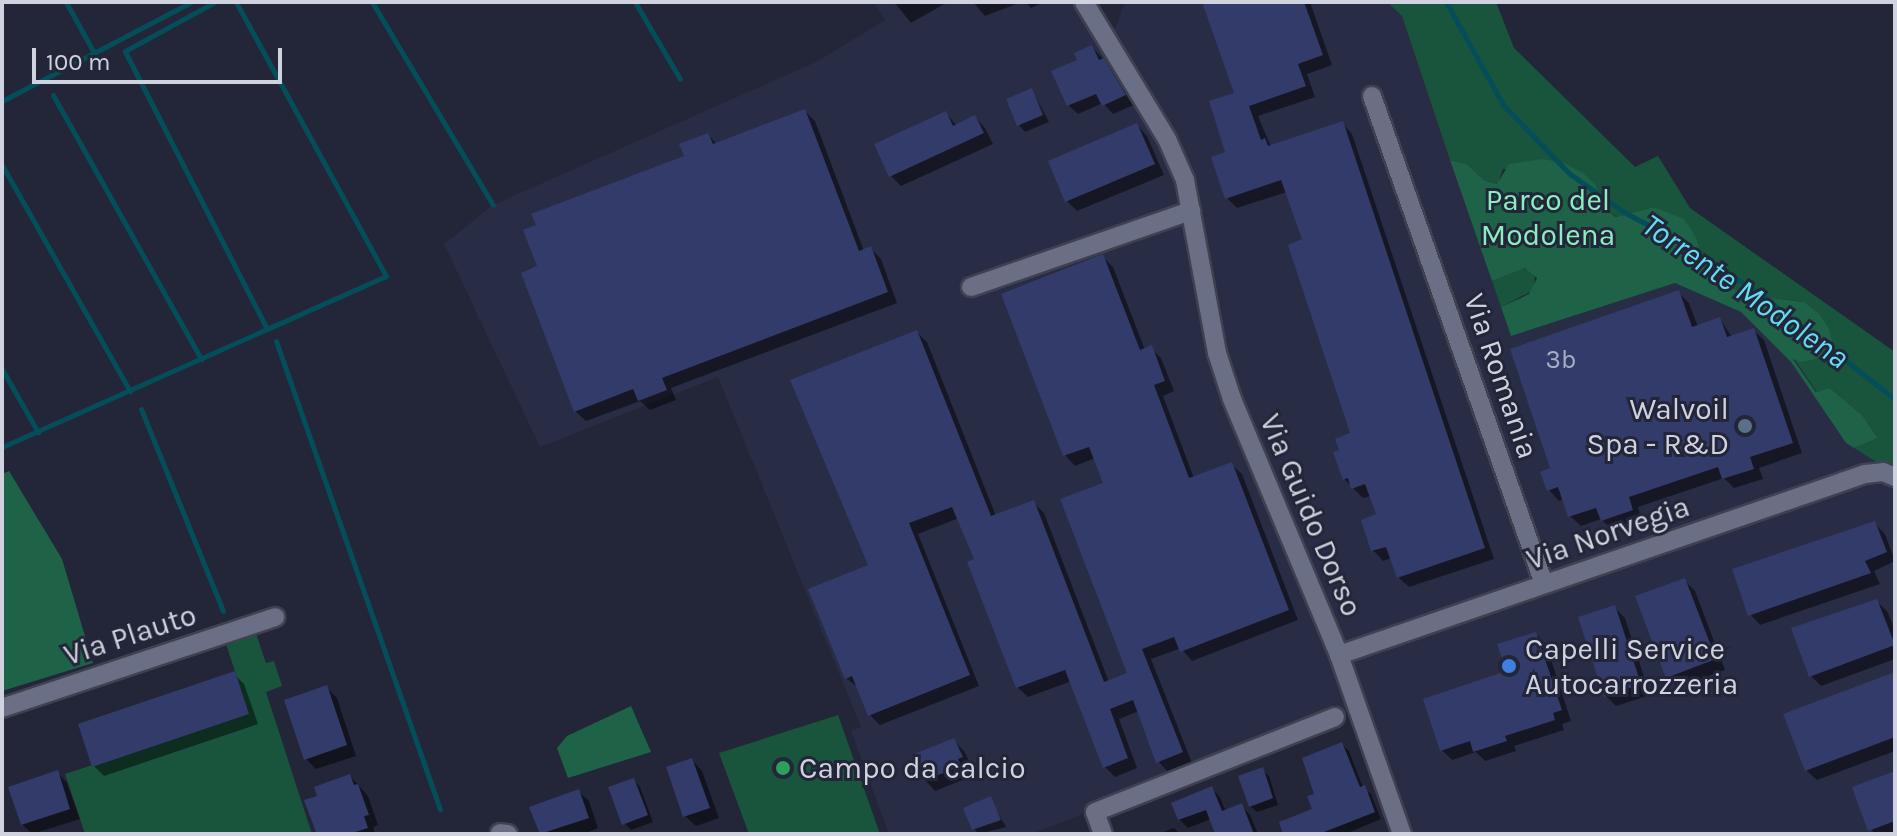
<!DOCTYPE html>
<style>
body{margin:0}
#map{position:relative;width:1897px;height:836px;overflow:hidden;background:#222638;font-family:Karla,sans-serif}
div>[style]{position:absolute}
.built>*{inset:0;background:#282d45}
.green>*{inset:0;background:#18553c}
.forest>*{inset:0;background:#1e6347}
.shadow>*{inset:0;background:#0007}
.stream>*{height:5px;margin:-2.5px;padding:0 2.5px;transform-origin:2.5px;border-radius:2.5px;background:#044e59}
.building>*{inset:0;background:#333b6b}
.roads{filter:drop-shadow(2px 0 #3f4151) drop-shadow(-2px 0 #3f4151) drop-shadow(0 2px #3f4151) drop-shadow(0 -2px #3f4151)}
.minor>*{height:18px;margin:-9px;padding:0 9px;transform-origin:9px;border-radius:9px;background:#6a6f85}
.dots>*{width:22px;height:22px;translate:-50% -50%;box-sizing:border-box;border:4px solid #222638;border-radius:50%}
span{translate:-50% -50%;white-space:nowrap;text-align:center;line-height:1.15;-webkit-text-stroke:6px #222638;paint-order:stroke}
.number-label{font-size:26px;color:#a9adc2}
.number-label span{-webkit-text-stroke-width:0}
.park-label{font-size:30px;color:#8cedc0}
.street-label{font-size:30px;color:#d0d3df}
.poi-label{font-size:30px;color:#d0d3df}
.right{translate:-100% -50%;text-align:right}
.left{translate:0 -50%;text-align:left}
.water-label{font-size:32px;color:#63ddf4;font-style:italic}
.frame{position:absolute;inset:0;border:4px solid #d0d3df;pointer-events:none}
.scale{position:absolute;left:32px;top:48px;width:250px;height:36px;box-sizing:border-box;border:4px solid #d0d3df;border-top:0;padding-left:10px;font-size:24px;line-height:28px;white-space:nowrap;color:#d0d3df;-webkit-text-stroke:6px #222638;paint-order:stroke}
</style>
<div id="map">
<div class="built">
<div style="clip-path:polygon(874px 2px,1096px 2px,1115px 29px,1125px 2px,1387px 2px,1402px 16px,1511px 336px,1675px 283px,1741px 312px,1791px 362px,1846px 443px,1878px 463px,1895px 466px,1895px 834px,1408px 834px,1357px 708px,1031px 834px,889px 834px,851px 731px,861px 727px,718px 377px,540px 447px,444px 244px,493px 205px,816px 62px,885px 20px)"></div>
</div>
<div class="green">
<div style="clip-path:polygon(1387px 2px,1496px 2px,1514px 48px,1635px 167px,1658px 156px,1690px 208px,1895px 352px,1895px 466px,1878px 463px,1854px 448px,1878px 438px,1862px 415px,1830px 388px,1817px 392px,1792px 356px,1804px 302px,1750px 295px,1732px 288px,1691px 259px,1696px 237px,1688px 228px,1654px 207px,1617px 217px,1605px 208px,1596px 185px,1503px 169px,1498px 184px,1484px 180px,1467px 164px,1450px 160px,1402px 16px)"></div>
<div style="clip-path:polygon(1524px 268px,1535px 273px,1534px 290px,1501px 307px,1492px 281px)"></div>
<div style="clip-path:polygon(256px 634px,266px 663px,274px 661px,282px 686px,266px 692px,312px 834px,85px 834px,65px 774px,249px 714px,226px 644px)"></div>
<div style="clip-path:polygon(838px 715px,880px 834px,749px 834px,719px 753px)"></div>
</div>
<div class="forest">
<div style="clip-path:polygon(1542px 159px,1564px 163px,1583px 173px,1596px 185px,1605px 208px,1616px 217px,1654px 207px,1684px 219px,1696px 237px,1699px 248px,1692px 259px,1732px 288px,1750px 295px,1804px 302px,1820px 315px,1829px 329px,1832px 342px,1819px 358px,1801px 362px,1793px 359px,1816px 392px,1830px 388px,1862px 415px,1878px 438px,1854px 448px,1846px 443px,1791px 362px,1741px 312px,1675px 283px,1511px 336px,1501px 307px,1529px 294px,1537px 278px,1525px 268px,1492px 281px,1450px 160px,1467px 164px,1484px 180px,1497px 184px,1509px 164px)"></div>
<div style="clip-path:polygon(9px 471px,62px 559px,93px 663px,2px 691px,2px 474px)"></div>
<div style="clip-path:polygon(631px 706px,651px 752px,568px 778px,557px 748px,567px 736px)"></div>
</div>
<div class="shadow">
<div style="clip-path:polygon(894px 2px,948px 2px,911px 23px)"></div>
<div style="clip-path:polygon(973px 2px,1021px 2px,985px 16px)"></div>
<div style="clip-path:polygon(1025px 2px,1044px 2px,1031px 8px)"></div>
<div style="clip-path:polygon(1204px 2px,1310px 2px,1332px 65px,1307px 74px,1315px 97px,1258px 116px,1271px 147px,1342px 123px,1352px 134px,1494px 559px,1409px 587px,1398px 577px,1392px 558px,1383px 561px,1373px 550px,1378px 516px,1371px 496px,1363px 498px,1344px 479px,1353px 435px,1304px 241px,1287px 192px,1237px 208px,1227px 198px,1228px 153px,1237px 94px)"></div>
<div style="clip-path:polygon(1092px 47px,1113px 70px,1134px 105px,1113px 114px,1103px 103px,1078px 114px,1068px 105px)"></div>
<div style="clip-path:polygon(1032px 90px,1049px 122px,1025px 132px,1019px 125px)"></div>
<div style="clip-path:polygon(805px 111px,815px 121px,864px 251px,870px 248px,881px 259px,897px 303px,671px 388px,676px 400px,650px 410px,640px 401px,586px 421px,575px 411px,540px 268px,686px 157px,708px 135px,717px 144px)"></div>
<div style="clip-path:polygon(946px 113px,957px 126px,975px 117px,985px 128px,993px 144px,901px 186px,891px 176px)"></div>
<div style="clip-path:polygon(1137px 125px,1147px 136px,1164px 175px,1077px 211px,1067px 201px)"></div>
<div style="clip-path:polygon(1103px 257px,1113px 267px,1145px 350px,1151px 348px,1161px 358px,1174px 391px,1163px 396px,1194px 478px,1231px 464px,1242px 474px,1298px 620px,1192px 661px,1181px 648px,1151px 659px,1192px 763px,1168px 772px,1158px 761px,1139px 711px,1119px 719px,1137px 768px,1115px 777px,1105px 767px,1072px 681px,1028px 697px,1017px 687px,977px 560px,959px 518px,918px 534px,979px 686px,880px 725px,870px 715px,859px 688px,846px 678px,917px 332px,927px 342px,996px 516px,1033px 502px,1044px 513px,1109px 682px,1130px 674px,1105px 484px,1095px 458px,1075px 466px,1065px 455px)"></div>
<div style="clip-path:polygon(1679px 293px,1689px 303px,1698px 327px,1720px 319px,1732px 337px,1753px 330px,1764px 340px,1802px 453px,1759px 468px,1763px 479px,1734px 488px,1724px 478px,1638px 507px,1642px 521px,1613px 531px,1601px 519px,1581px 526px,1570px 516px,1564px 499px,1559px 501px,1549px 490px,1553px 469px)"></div>
<div style="clip-path:polygon(1874px 523px,1885px 534px,1895px 561px,1874px 571px,1880px 584px,1760px 625px,1750px 614px)"></div>
<div style="clip-path:polygon(1684px 580px,1695px 591px,1725px 670px,1678px 687px,1667px 677px)"></div>
<div style="clip-path:polygon(1876px 601px,1887px 611px,1895px 630px,1895px 659px,1821px 686px,1811px 676px)"></div>
<div style="clip-path:polygon(1614px 607px,1625px 618px,1650px 695px,1616px 706px,1606px 696px)"></div>
<div style="clip-path:polygon(1536px 634px,1546px 644px,1571px 721px,1562px 724px,1564px 730px,1514px 746px,1516px 751px,1485px 761px,1476px 752px,1452px 760px,1442px 750px,1508px 673px)"></div>
<div style="clip-path:polygon(234px 674px,244px 684px,258px 724px,104px 776px,94px 766px)"></div>
<div style="clip-path:polygon(1895px 674px,1895px 751px,1817px 780px,1806px 770px)"></div>
<div style="clip-path:polygon(326px 687px,337px 698px,356px 756px,316px 769px,306px 759px)"></div>
<div style="clip-path:polygon(953px 740px,964px 751px,972px 767px,967px 769px,970px 777px,935px 791px,925px 780px)"></div>
<div style="clip-path:polygon(1342px 745px,1349px 751px,1363px 788px,1371px 794px,1381px 819px,1345px 834px,1285px 834px,1315px 810px,1317px 795px)"></div>
<div style="clip-path:polygon(692px 760px,702px 771px,719px 818px,696px 826px,685px 816px)"></div>
<div style="clip-path:polygon(1262px 770px,1269px 776px,1278px 805px,1257px 812px,1250px 806px)"></div>
<div style="clip-path:polygon(57px 772px,67px 783px,80px 819px,32px 834px,22px 824px)"></div>
<div style="clip-path:polygon(1895px 773px,1895px 834px,1874px 834px,1854px 788px)"></div>
<div style="clip-path:polygon(350px 776px,368px 796px,378px 825px,373px 827px,375px 834px,320px 834px,317px 831px,320px 797px)"></div>
<div style="clip-path:polygon(634px 780px,640px 787px,653px 822px,631px 830px,624px 823px)"></div>
<div style="clip-path:polygon(1211px 788px,1220px 797px,1226px 812px,1242px 806px,1250px 815px,1258px 834px,1217px 834px,1211px 819px,1188px 828px,1179px 819px)"></div>
<div style="clip-path:polygon(578px 791px,589px 801px,598px 828px,584px 834px,542px 834px,532px 808px)"></div>
<div style="clip-path:polygon(990px 799px,1006px 827px,979px 834px,974px 829px)"></div>
<div style="clip-path:polygon(1174px 828px,1180px 834px,1163px 834px,1163px 832px)"></div>
</div>
<div class="stream">
<div style="left:66px;top:2px;width:58px;rotate:61.2deg"></div>
<div style="left:236px;top:2px;width:312px;rotate:61.3deg"></div>
<div style="left:386px;top:276px;width:130px;rotate:156deg"></div>
<div style="left:372px;top:2px;width:236px;rotate:59.2deg"></div>
<div style="left:635px;top:2px;width:89px;rotate:59.7deg"></div>
<div style="left:1446px;top:2px;width:119px;rotate:60.9deg"></div>
<div style="left:1504px;top:106px;width:95px;rotate:45.9deg"></div>
<div style="left:1570px;top:174px;width:66px;rotate:35.1deg"></div>
<div style="left:1624px;top:212px;width:64px;rotate:28.2deg"></div>
<div style="left:1680px;top:242px;width:95px;rotate:33deg"></div>
<div style="left:1760px;top:294px;width:171px;rotate:37.9deg"></div>
<div style="left:53px;top:95px;width:303px;rotate:60.7deg"></div>
<div style="left:2px;top:101px;width:213px;rotate:-27.6deg"></div>
<div style="left:2px;top:165px;width:260px;rotate:60.5deg"></div>
<div style="left:276px;top:341px;width:496px;rotate:70.7deg"></div>
<div style="left:2px;top:369px;width:73px;rotate:60.3deg"></div>
<div style="left:141px;top:409px;width:218px;rotate:67.9deg"></div>
<div style="left:2px;top:447px;width:290px;rotate:-24deg"></div>
<div style="left:267px;top:329px;width:312px;rotate:-117.1deg"></div>
<div style="left:125px;top:51px;width:102px;rotate:-28.6deg"></div>
</div>
<div class="building">
<div style="clip-path:polygon(1202px 2px,1304px 2px,1323px 55px,1298px 64px,1306px 86px,1249px 106px,1261px 140px,1265px 138px,1268px 146px,1343px 121px,1485px 548px,1397px 578px,1386px 547px,1371px 551px,1361px 520px,1376px 514px,1365px 484px,1351px 489px,1348px 478px,1343px 480px,1333px 452px,1339px 450px,1335px 439px,1350px 433px,1288px 245px,1302px 239px,1281px 180px,1225px 199px,1211px 157px,1225px 152px,1209px 101px,1234px 93px)"></div>
<div style="clip-path:polygon(1092px 45px,1099px 60px,1104px 58px,1126px 95px,1102px 106px,1096px 94px,1067px 106px,1051px 71px,1077px 60px,1074px 53px)"></div>
<div style="clip-path:polygon(1032px 88px,1043px 115px,1017px 126px,1006px 99px)"></div>
<div style="clip-path:polygon(805px 109px,859px 251px,871px 246px,888px 292px,662px 378px,667px 390px,638px 401px,633px 389px,574px 412px,521px 273px,537px 266px,523px 230px,536px 225px,531px 214px,684px 156px,679px 144px,708px 133px,713px 144px)"></div>
<div style="clip-path:polygon(946px 111px,953px 126px,975px 115px,984px 133px,889px 177px,874px 144px)"></div>
<div style="clip-path:polygon(1137px 123px,1155px 164px,1065px 202px,1048px 161px)"></div>
<div style="clip-path:polygon(1103px 254px,1140px 350px,1152px 345px,1165px 381px,1154px 385px,1189px 478px,1232px 462px,1289px 610px,1180px 652px,1174px 637px,1142px 649px,1183px 752px,1156px 763px,1133px 700px,1110px 709px,1128px 758px,1103px 768px,1065px 670px,1016px 688px,967px 562px,974px 559px,952px 507px,909px 523px,970px 675px,868px 716px,852px 676px,845px 679px,808px 589px,868px 565px,790px 380px,917px 330px,991px 516px,1034px 500px,1104px 682px,1127px 673px,1060px 499px,1103px 483px,1089px 447px,1063px 456px,1001px 294px)"></div>
<div style="clip-path:polygon(1679px 290px,1692px 327px,1720px 317px,1727px 337px,1754px 328px,1793px 443px,1750px 457px,1754px 469px,1722px 479px,1718px 467px,1629px 497px,1633px 510px,1601px 521px,1596px 508px,1568px 517px,1558px 487px,1547px 491px,1540px 472px,1550px 468px,1510px 349px)"></div>
<div style="clip-path:polygon(1875px 521px,1887px 552px,1865px 561px,1871px 573px,1748px 616px,1732px 569px)"></div>
<div style="clip-path:polygon(1685px 578px,1716px 659px,1666px 678px,1635px 596px)"></div>
<div style="clip-path:polygon(1877px 599px,1895px 645px,1809px 677px,1791px 628px)"></div>
<div style="clip-path:polygon(1615px 605px,1641px 684px,1604px 697px,1578px 617px)"></div>
<div style="clip-path:polygon(1536px 632px,1562px 710px,1553px 713px,1555px 720px,1505px 736px,1507px 741px,1473px 752px,1470px 741px,1440px 751px,1423px 699px,1506px 671px,1497px 644px)"></div>
<div style="clip-path:polygon(235px 671px,249px 714px,92px 767px,78px 724px)"></div>
<div style="clip-path:polygon(1895px 672px,1895px 737px,1805px 771px,1783px 714px)"></div>
<div style="clip-path:polygon(327px 685px,347px 745px,304px 760px,284px 700px)"></div>
<div style="clip-path:polygon(954px 738px,963px 757px,958px 759px,961px 766px,923px 781px,912px 755px)"></div>
<div style="clip-path:polygon(1342px 742px,1360px 787px,1365px 785px,1375px 812px,1319px 834px,1283px 834px,1279px 822px,1312px 809px,1307px 796px,1314px 794px,1302px 758px)"></div>
<div style="clip-path:polygon(692px 758px,710px 808px,683px 817px,666px 767px)"></div>
<div style="clip-path:polygon(1263px 767px,1273px 798px,1249px 807px,1238px 776px)"></div>
<div style="clip-path:polygon(58px 770px,70px 809px,21px 825px,8px 787px)"></div>
<div style="clip-path:polygon(1895px 771px,1895px 821px,1868px 831px,1852px 787px)"></div>
<div style="clip-path:polygon(350px 774px,354px 785px,358px 784px,369px 815px,364px 816px,368px 828px,349px 834px,316px 832px,304px 800px,317px 796px,314px 787px)"></div>
<div style="clip-path:polygon(634px 778px,648px 815px,622px 825px,608px 787px)"></div>
<div style="clip-path:polygon(1212px 786px,1222px 811px,1242px 803px,1254px 834px,1215px 834px,1206px 810px,1178px 820px,1171px 803px)"></div>
<div style="clip-path:polygon(579px 789px,589px 818px,540px 834px,529px 807px)"></div>
<div style="clip-path:polygon(991px 796px,1001px 820px,972px 830px,963px 808px)"></div>
</div>
<div class="roads">
<div class="minor">
<div style="left:1084px;top:2px;width:160px;rotate:58.8deg"></div>
<div style="left:1167px;top:139px;width:45px;rotate:66.3deg"></div>
<div style="left:1185px;top:180px;width:176px;rotate:79.5deg"></div>
<div style="left:1217px;top:353px;width:48px;rotate:71.9deg"></div>
<div style="left:1232px;top:399px;width:277px;rotate:67.3deg"></div>
<div style="left:1339px;top:655px;width:190px;rotate:70.6deg"></div>
<div style="left:1372px;top:96px;width:517px;rotate:70.58deg"></div>
<div style="left:971px;top:287px;width:233px;rotate:-19.1deg"></div>
<div style="left:1339px;top:655px;width:556px;rotate:-18.99deg"></div>
<div style="left:1865px;top:474px;width:18px;rotate:-6deg"></div>
<div style="left:1883px;top:472px;width:13px;rotate:23deg"></div>
<div style="left:2px;top:708px;width:288px;rotate:-18.4deg"></div>
<div style="left:500px;top:833px;width:8px;rotate:7deg"></div>
<div style="left:1103px;top:834px;width:23px;rotate:-110deg"></div>
<div style="left:1095px;top:812px;width:258px;rotate:-21.6deg"></div>
</div>
</div>
<div class="dots">
<div style="left:1745px;top:426px;background:#5c6f8a"></div>
<div style="left:1509px;top:666px;background:#3f7fe0"></div>
<div style="left:783px;top:768px;background:#2e9e5b"></div>
</div>
<div class="number-label">
<span style="left:1561px;top:360px">3b</span>
</div>
<div class="park-label">
<span style="left:1548px;top:217px">Parco del<br>Modolena</span>
</div>
<div class="street-label">
<span style="left:1501px;top:376px;rotate:71deg">Via Romania</span>
<span style="left:1311px;top:515px;rotate:67deg">Via Guido Dorso</span>
<span style="left:1608px;top:533px;rotate:-19deg">Via Norvegia</span>
<span style="left:130px;top:635px;rotate:-18deg">Via Plauto</span>
</div>
<div class="poi-label">
<span class="right" style="left:1729px;top:426px">Walvoil<br>Spa - R&amp;D</span>
<span class="left" style="left:1525px;top:666px">Capelli Service<br>Autocarrozzeria</span>
<span class="left" style="left:799px;top:768px">Campo da calcio</span>
</div>
<div class="water-label">
<span style="left:1745px;top:292px;rotate:35deg">Torrente Modolena</span>
</div>
<div class="frame"></div>
<div class="scale">100 m</div>
</div>
